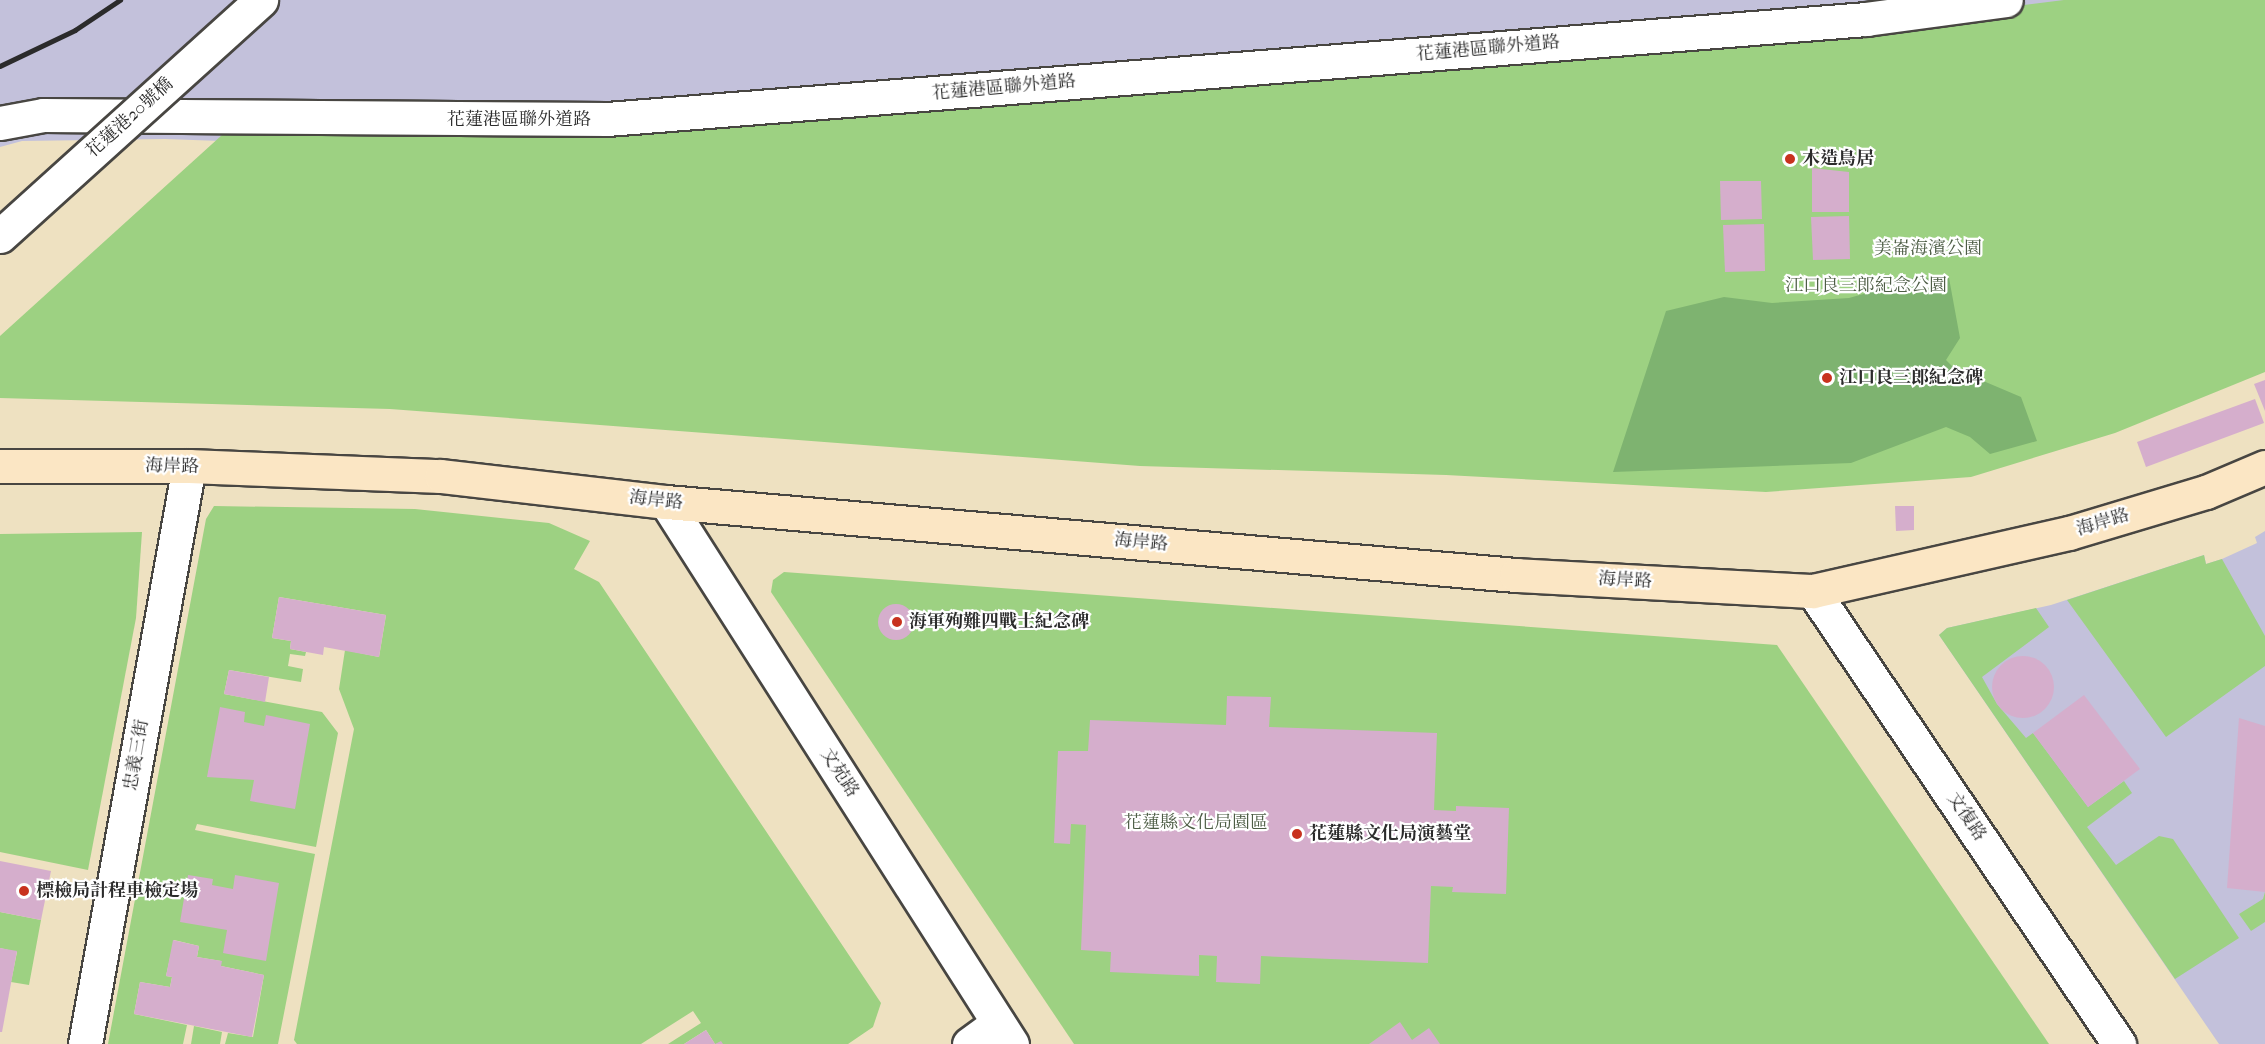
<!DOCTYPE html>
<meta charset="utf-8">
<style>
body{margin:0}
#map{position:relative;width:2265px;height:1044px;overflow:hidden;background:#eee1c1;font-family:"IM FELL French Canon","Noto Serif TC",serif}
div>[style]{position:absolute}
.industrial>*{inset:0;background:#c3c1db}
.green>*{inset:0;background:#9dd182}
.forest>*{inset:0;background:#7eb370}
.building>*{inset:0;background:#d5aecc}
.round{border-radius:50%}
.roads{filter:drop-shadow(2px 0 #484642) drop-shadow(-2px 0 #484642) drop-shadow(0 2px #484642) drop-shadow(0 -2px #484642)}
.minor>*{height:33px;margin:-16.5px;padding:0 16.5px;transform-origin:16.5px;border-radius:16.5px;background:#fff}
.secondary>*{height:33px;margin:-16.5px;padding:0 16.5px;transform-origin:16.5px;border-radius:16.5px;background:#fbe6c4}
.rail>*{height:4.5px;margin:-2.25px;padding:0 2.25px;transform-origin:2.25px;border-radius:2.25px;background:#2b2b2b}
.bridges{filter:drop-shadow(2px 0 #484642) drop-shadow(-2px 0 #484642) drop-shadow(0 2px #484642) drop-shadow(0 -2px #484642)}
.minor-bridge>*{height:33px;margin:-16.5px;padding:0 16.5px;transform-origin:16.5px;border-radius:16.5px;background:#fff}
.dots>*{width:16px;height:16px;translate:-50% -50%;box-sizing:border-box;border:3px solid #fff;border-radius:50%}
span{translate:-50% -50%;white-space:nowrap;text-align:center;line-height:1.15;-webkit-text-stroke:4.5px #fff;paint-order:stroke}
.street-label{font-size:18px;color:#2b2b2b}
.poi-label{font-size:18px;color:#2b2b2b;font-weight:700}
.left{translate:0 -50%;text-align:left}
.park-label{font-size:18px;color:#4d5d45}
</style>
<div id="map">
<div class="industrial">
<div style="clip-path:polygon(0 0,2108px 0,357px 146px,165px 139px,22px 141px,0 147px)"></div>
<div style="clip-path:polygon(2265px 531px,2265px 1044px,2219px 1044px,1939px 635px,1947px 628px,2051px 605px,2204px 555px,2206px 564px,2222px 559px,2257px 543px,2255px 537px)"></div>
</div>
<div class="green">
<div style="clip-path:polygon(2064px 0,2265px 0,2265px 372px,2115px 433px,1971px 477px,1766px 492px,1446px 475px,1140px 466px,390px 409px,0 398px,0 336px,222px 135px,673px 124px,1755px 38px)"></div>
<div style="clip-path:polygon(214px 506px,415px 509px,549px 523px,590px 541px,574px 569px,599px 582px,881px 1003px,873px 1027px,848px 1044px,715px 1044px,706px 1030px,684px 1044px,668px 1044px,701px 1023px,693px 1011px,641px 1044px,297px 1044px,294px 1040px,354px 729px,339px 689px,345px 650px,379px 657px,386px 615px,279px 597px,272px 638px,291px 641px,290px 649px,306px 652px,305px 656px,290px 654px,288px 666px,303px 669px,301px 682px,229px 670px,224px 694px,322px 712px,338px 733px,316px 847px,197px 824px,195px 830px,315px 854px,278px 1044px,225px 1044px,228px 1033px,253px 1037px,264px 975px,221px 966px,221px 961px,197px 957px,199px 946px,174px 940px,166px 976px,172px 977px,170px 987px,140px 982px,134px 1014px,187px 1025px,183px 1044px,108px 1044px,206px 519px)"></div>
<div style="clip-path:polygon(142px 532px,136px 618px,88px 870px,0 852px,0 534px)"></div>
<div style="clip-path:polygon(2204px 555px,2206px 564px,2222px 559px,2265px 636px,2265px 666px,2166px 737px,2067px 600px)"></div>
<div style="clip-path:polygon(784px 572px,1777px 645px,2049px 1044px,1074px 1044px,771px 592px,773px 580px)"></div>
<div style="clip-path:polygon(2036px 608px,2049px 627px,1982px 677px,1997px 704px,2026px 738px,2033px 733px,2088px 807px,2124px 781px,2132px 793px,2087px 827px,2116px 865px,2159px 836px,2173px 839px,2239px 938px,2175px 979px,1939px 635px,1947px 628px)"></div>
<div style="clip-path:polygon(2265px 892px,2265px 922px,2251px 931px,2239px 914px,2263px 899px)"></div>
<div style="clip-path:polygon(0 912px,41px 920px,29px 985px,11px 982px,17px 952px,0 948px)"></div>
<div style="clip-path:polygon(194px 1026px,222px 1032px,220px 1044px,191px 1044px)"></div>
</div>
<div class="forest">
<div style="clip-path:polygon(1895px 278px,1949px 278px,1960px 338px,1946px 360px,1955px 369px,2021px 397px,2037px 441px,1990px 454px,1970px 437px,1946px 427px,1851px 463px,1613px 472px,1666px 311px,1724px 297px,1772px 303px,1849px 298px,1892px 286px)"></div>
</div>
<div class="building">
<div style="clip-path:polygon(1812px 168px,1849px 172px,1849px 212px,1812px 212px)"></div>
<div style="clip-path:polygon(1720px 181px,1761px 181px,1762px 219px,1721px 220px)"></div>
<div style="clip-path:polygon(1849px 216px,1850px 259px,1813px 260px,1811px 217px)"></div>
<div style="clip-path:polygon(1764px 224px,1765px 271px,1725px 272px,1723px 225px)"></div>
<div style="clip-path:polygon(2265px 380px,2265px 411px,2254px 384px)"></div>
<div style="clip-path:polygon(2255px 399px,2264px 423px,2146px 467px,2137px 442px)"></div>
<div style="clip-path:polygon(1895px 506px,1914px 506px,1914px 530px,1896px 531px)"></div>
<div style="clip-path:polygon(279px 597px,386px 615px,379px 657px,324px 647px,323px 655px,290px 649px,291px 641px,272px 638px)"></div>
<div class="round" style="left:878px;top:604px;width:36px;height:36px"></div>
<div class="round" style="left:1992px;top:656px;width:62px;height:62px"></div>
<div style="clip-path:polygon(229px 670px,269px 677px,265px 702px,224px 694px)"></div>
<div style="clip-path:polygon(2084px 695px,2140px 769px,2088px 807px,2033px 733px)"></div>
<div style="clip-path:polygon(1227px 696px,1271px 697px,1269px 727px,1437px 733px,1434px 810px,1456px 811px,1456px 806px,1509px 808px,1506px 894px,1452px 892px,1453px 887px,1431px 886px,1428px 963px,1261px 956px,1260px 984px,1216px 982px,1217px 956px,1199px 955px,1199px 976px,1110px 972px,1111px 952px,1081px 950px,1086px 825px,1071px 824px,1070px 844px,1054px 843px,1058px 751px,1088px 751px,1090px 720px,1226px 725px)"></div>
<div style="clip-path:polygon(220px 707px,245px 712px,244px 722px,264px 726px,266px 715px,310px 724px,295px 809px,250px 801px,254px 780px,207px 777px)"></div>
<div style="clip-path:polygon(2239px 718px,2265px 726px,2265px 892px,2227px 888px)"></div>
<div style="clip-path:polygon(0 861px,51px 871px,41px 920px,0 912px)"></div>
<div style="clip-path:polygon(188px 875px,213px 879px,212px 885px,233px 889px,235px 875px,279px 883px,266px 961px,223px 953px,227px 930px,180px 922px)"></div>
<div style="clip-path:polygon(173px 940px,199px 946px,197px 957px,222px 961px,221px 966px,264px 975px,252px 1037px,134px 1014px,140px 982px,170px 987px,172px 977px,166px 976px)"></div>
<div style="clip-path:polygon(0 948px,17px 951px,2px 1032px,0 1032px)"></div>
<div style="clip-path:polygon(1400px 1022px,1412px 1040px,1429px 1028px,1440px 1044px,1369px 1044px)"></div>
<div style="clip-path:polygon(706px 1030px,715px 1044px,721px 1041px,723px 1044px,684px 1044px)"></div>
</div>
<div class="roads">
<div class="minor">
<div style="left:0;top:123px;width:44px;rotate:-10.5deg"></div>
<div style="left:43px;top:115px;width:564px;rotate:0.41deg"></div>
<div style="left:607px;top:119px;width:1263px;rotate:-4.54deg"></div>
<div style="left:1866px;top:19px;width:141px;rotate:-7.7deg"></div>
<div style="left:666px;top:502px;width:643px;rotate:57.45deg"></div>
<div style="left:1813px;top:591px;width:547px;rotate:55.96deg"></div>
<div style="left:85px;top:1044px;width:587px;rotate:-79.8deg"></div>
<div style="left:969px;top:1044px;width:36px;rotate:-36deg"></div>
</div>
<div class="secondary">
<div style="left:0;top:466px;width:189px"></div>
<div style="left:189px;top:466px;width:252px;rotate:2.3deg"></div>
<div style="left:441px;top:476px;width:226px;rotate:6.6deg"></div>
<div style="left:666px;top:502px;width:853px;rotate:4.91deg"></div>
<div style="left:1516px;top:575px;width:297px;rotate:3.1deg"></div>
<div style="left:1813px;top:591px;width:262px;rotate:-12.8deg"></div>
<div style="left:2069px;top:533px;width:143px;rotate:-16.7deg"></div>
<div style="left:2206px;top:492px;width:64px;rotate:-23deg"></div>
</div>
</div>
<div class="rail">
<div style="left:0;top:66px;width:83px;rotate:-25.6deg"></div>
<div style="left:75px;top:30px;width:54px;rotate:-33.7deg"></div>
</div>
<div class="bridges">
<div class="minor-bridge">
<div style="left:0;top:236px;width:352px;rotate:-42.1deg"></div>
</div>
</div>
<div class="dots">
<div style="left:1790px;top:159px;background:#c8321e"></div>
<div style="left:1827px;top:378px;background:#c8321e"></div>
<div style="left:897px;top:622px;background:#c8321e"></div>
<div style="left:1297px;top:834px;background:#c8321e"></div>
<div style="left:24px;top:891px;background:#c8321e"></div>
</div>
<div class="street-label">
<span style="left:1488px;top:49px;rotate:-5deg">花蓮港區聯外道路</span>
<span style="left:1004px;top:88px;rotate:-5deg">花蓮港區聯外道路</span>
<span style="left:130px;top:118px;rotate:-42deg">花蓮港20號橋</span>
<span style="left:519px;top:120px">花蓮港區聯外道路</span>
<span style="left:172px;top:467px;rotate:1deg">海岸路</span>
<span style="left:656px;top:501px;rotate:6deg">海岸路</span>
<span style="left:2103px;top:523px;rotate:-17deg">海岸路</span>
<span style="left:1141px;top:543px;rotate:5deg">海岸路</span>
<span style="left:1625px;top:581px;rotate:3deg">海岸路</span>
<span style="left:137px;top:755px;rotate:-80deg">忠義三街</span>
<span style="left:839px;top:773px;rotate:57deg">文苑路</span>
<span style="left:1966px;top:817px;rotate:56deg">文復路</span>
</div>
<div class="poi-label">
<span class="left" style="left:1802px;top:159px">木造鳥居</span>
<span class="left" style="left:1839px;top:378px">江口良三郎紀念碑</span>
<span class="left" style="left:909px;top:622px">海軍殉難四戰士紀念碑</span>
<span class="left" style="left:1309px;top:834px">花蓮縣文化局演藝堂</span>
<span class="left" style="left:36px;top:891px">標檢局計程車檢定場</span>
</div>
<div class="park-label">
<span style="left:1928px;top:249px">美崙海濱公園</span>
<span style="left:1866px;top:286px">江口良三郎紀念公園</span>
<span style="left:1196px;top:823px">花蓮縣文化局園區</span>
</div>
</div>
